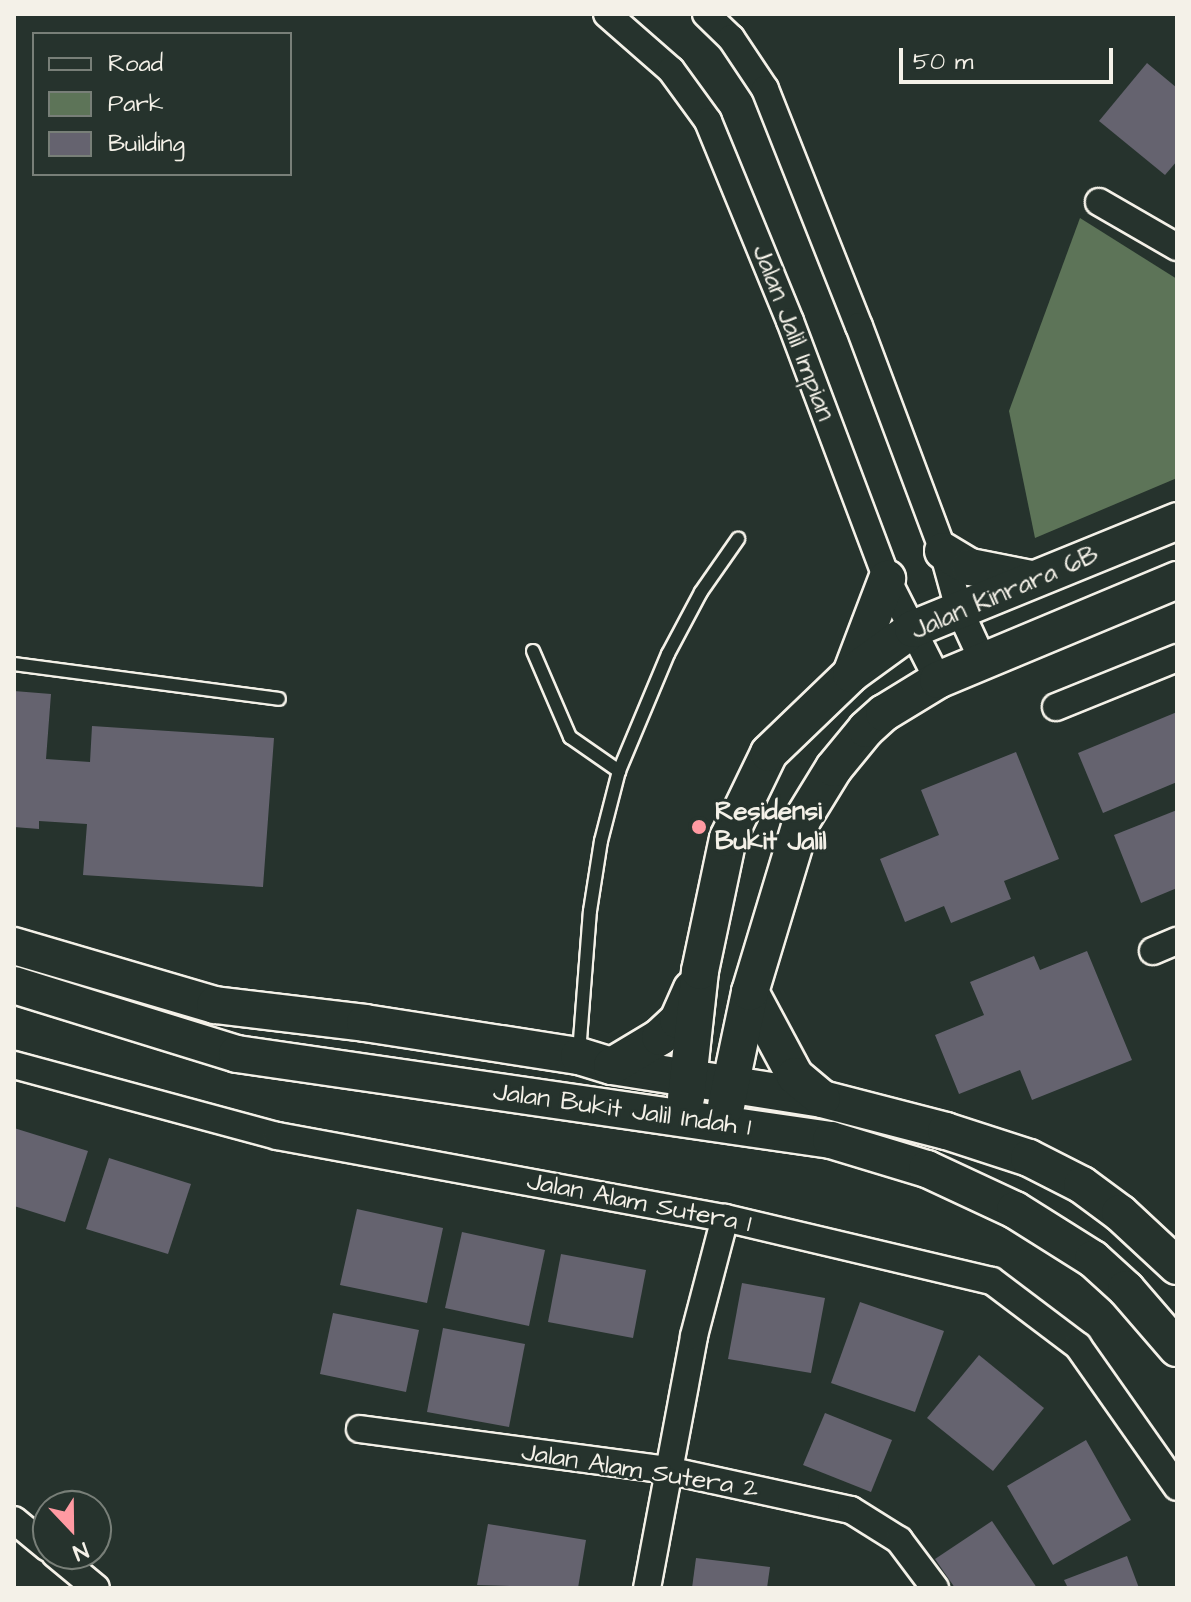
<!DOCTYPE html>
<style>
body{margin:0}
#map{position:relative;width:1191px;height:1602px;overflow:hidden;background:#26332d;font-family:"Architects Daughter",sans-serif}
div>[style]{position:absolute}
.green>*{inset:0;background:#5d7458}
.building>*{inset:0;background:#65636f}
.roads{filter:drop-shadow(2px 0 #f4f1e8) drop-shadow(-2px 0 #f4f1e8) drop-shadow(0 2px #f4f1e8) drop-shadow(0 -2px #f4f1e8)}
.lane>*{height:12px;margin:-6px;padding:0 6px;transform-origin:6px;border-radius:6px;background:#26332d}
.street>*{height:26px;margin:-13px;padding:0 13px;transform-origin:13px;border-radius:13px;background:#26332d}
.secondary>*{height:36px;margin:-18px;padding:0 18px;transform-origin:18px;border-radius:18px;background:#26332d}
.dots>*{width:22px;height:22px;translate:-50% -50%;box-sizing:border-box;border:4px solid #26332d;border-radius:50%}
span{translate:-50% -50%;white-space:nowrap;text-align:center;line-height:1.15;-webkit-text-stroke:6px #26332d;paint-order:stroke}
.street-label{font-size:26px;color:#f4f1e8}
.poi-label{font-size:26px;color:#f4f1e8;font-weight:700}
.left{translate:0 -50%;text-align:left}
.frame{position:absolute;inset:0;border:16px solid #f4f1e8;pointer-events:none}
.legend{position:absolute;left:32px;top:32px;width:260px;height:144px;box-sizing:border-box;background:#26332d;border:2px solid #787f78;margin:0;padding:10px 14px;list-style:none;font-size:24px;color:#f4f1e8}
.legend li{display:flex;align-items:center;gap:16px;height:40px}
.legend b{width:40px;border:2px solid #787f78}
.north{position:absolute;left:32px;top:1490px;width:80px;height:80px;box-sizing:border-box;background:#26332d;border:2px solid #787f78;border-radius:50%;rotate:158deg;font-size:22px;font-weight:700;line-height:32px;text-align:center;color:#f4f1e8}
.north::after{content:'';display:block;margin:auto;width:28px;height:36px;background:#ff9aa2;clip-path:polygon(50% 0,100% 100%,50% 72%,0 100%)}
.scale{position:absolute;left:899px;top:48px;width:214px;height:36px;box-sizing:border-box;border:4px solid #f4f1e8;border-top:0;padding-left:10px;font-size:24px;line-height:28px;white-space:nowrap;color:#f4f1e8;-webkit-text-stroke:6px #26332d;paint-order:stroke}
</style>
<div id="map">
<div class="green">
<div style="clip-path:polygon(1080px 218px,1177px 279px,1177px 478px,1035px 538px,1009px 411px)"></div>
</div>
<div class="building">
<div style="clip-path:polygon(1147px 63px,1177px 88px,1177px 161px,1165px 175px,1099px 121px)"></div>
<div style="clip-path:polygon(14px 691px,51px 694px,46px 759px,90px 762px,92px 726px,274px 738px,263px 887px,83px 875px,87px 824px,39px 821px,39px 829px,14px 827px)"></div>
<div style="clip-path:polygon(1177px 712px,1177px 782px,1103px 813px,1078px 753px)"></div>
<div style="clip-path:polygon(1016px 752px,1059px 859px,1004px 881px,1011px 899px,951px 923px,944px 906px,905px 922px,880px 859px,939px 835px,921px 790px)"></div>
<div style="clip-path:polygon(1177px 810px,1177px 888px,1141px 903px,1114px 835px)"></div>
<div style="clip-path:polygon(1087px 951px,1132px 1060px,1032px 1100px,1020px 1070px,959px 1094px,935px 1035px,984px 1015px,970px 982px,1034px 956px,1040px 970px)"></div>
<div style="clip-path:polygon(14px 1128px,88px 1151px,65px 1222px,14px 1206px)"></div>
<div style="clip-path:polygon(109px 1158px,191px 1184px,168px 1254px,86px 1229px)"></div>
<div style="clip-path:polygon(357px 1209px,443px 1228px,427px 1303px,340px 1285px)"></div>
<div style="clip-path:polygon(462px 1232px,545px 1250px,529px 1326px,445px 1308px)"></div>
<div style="clip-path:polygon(561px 1254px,646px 1270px,633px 1338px,548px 1322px)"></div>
<div style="clip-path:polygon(742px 1283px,825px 1298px,811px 1373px,728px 1359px)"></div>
<div style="clip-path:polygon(860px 1302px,944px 1331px,915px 1412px,831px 1383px)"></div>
<div style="clip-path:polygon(333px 1313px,419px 1330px,406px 1392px,320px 1374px)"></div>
<div style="clip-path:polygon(443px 1328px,525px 1344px,509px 1427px,427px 1412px)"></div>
<div style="clip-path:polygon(979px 1355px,1044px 1408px,993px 1471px,927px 1418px)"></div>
<div style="clip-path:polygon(825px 1413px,892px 1440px,871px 1492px,803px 1465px)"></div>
<div style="clip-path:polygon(1086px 1440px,1131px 1520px,1053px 1565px,1007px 1486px)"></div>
<div style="clip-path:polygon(992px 1521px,1037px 1588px,955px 1588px,935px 1559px)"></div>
<div style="clip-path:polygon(488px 1524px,586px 1540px,578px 1588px,477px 1585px)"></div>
<div style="clip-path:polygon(1127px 1556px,1139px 1588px,1068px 1588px,1064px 1580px)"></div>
<div style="clip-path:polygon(696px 1558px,770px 1567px,767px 1588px,692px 1588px)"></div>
</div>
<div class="roads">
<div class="lane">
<div style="left:533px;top:651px;width:94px;rotate:66.7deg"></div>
<div style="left:570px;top:737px;width:60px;rotate:34.8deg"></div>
<div style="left:14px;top:664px;width:267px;rotate:7.5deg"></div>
<div style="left:579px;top:1053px;width:142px;rotate:-85.6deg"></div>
<div style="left:590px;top:911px;width:71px;rotate:-81.1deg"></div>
<div style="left:601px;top:841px;width:72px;rotate:-75.6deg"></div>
<div style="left:619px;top:771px;width:127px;rotate:-67.3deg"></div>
<div style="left:668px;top:654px;width:70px;rotate:-62deg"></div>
<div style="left:701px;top:592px;width:65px;rotate:-55.1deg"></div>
</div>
<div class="street">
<div style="left:607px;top:14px;width:85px;rotate:41.2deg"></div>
<div style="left:671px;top:70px;width:63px;rotate:54deg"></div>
<div style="left:708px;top:121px;width:216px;rotate:67.7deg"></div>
<div style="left:790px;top:321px;width:276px;rotate:69.4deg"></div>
<div style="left:887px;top:579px;width:113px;rotate:63.2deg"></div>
<div style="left:706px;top:14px;width:35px;rotate:44deg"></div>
<div style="left:731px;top:38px;width:61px;rotate:56.3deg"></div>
<div style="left:765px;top:89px;width:255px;rotate:68.4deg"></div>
<div style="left:859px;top:326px;width:240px;rotate:69.5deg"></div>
<div style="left:943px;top:551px;width:60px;rotate:74.6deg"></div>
<div style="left:959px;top:609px;width:57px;rotate:65.2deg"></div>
<div style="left:1099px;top:202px;width:90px;rotate:30deg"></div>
<div style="left:1056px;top:707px;width:131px;rotate:-22deg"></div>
<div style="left:1153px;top:951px;width:26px;rotate:-23deg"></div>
<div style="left:14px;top:1065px;width:272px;rotate:15.1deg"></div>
<div style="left:277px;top:1136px;width:455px;rotate:10.4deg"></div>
<div style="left:725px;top:1218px;width:274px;rotate:13.3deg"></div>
<div style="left:992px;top:1281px;width:108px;rotate:37.1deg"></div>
<div style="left:1078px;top:1346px;width:172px;rotate:54.9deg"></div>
<div style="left:360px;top:1429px;width:310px;rotate:7.6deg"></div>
<div style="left:667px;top:1470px;width:188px;rotate:12.3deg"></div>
<div style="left:851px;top:1510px;width:57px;rotate:32deg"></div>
<div style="left:899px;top:1540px;width:60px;rotate:53.1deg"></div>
<div style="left:14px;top:1520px;width:44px;rotate:39.5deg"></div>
<div style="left:55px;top:1554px;width:53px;rotate:39.7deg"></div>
<div style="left:647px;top:1588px;width:256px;rotate:-79.4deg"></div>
<div style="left:694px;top:1336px;width:122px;rotate:-75.3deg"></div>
</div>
<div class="secondary">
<div style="left:943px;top:551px;width:31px;rotate:31deg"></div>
<div style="left:970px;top:567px;width:62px;rotate:11.1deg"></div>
<div style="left:851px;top:674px;width:102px;rotate:-69.2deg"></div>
<div style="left:14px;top:946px;width:209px;rotate:16.4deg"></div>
<div style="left:215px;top:1005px;width:151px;rotate:6.8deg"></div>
<div style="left:365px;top:1023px;width:217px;rotate:8.8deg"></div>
<div style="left:579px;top:1056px;width:34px;rotate:17deg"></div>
<div style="left:612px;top:1066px;width:213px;rotate:8.9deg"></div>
<div style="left:822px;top:1099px;width:128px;rotate:14.5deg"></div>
<div style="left:946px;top:1131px;width:87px;rotate:18deg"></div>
<div style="left:1029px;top:1158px;width:59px;rotate:27deg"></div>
<div style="left:1082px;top:1185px;width:47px;rotate:36.4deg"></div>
<div style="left:1120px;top:1213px;width:78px;rotate:42.9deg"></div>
<div style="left:14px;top:985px;width:233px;rotate:17.2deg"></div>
<div style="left:237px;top:1054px;width:600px;rotate:8.24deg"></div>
<div style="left:831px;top:1140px;width:100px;rotate:16.8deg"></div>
<div style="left:927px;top:1169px;width:97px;rotate:25deg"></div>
<div style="left:1015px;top:1210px;width:92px;rotate:32.1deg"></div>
<div style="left:1093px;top:1259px;width:45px;rotate:42.3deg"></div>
<div style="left:1126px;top:1289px;width:78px;rotate:49.2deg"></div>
<div style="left:750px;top:992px;width:95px;rotate:61.8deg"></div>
<div style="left:795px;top:1076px;width:35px;rotate:40deg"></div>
<div style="left:612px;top:1066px;width:56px;rotate:-31.1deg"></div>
<div style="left:660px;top:1037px;width:25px;rotate:-43deg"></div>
<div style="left:678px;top:1020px;width:34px;rotate:-66deg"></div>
<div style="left:686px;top:1098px;width:128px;rotate:-83.7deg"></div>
<div style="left:700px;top:971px;width:136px;rotate:-78.1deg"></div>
<div style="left:728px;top:838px;width:94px;rotate:-64.2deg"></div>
<div style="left:769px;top:753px;width:114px;rotate:-43.9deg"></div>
<div style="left:851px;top:674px;width:77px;rotate:-36deg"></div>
<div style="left:913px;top:629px;width:285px;rotate:-22.2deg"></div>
<div style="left:726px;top:1106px;width:116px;rotate:-78.1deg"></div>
<div style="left:750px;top:992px;width:180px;rotate:-73.2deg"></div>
<div style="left:802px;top:820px;width:61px;rotate:-58.4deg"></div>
<div style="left:834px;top:768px;width:50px;rotate:-50.6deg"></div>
<div style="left:866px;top:729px;width:24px;rotate:-42deg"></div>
<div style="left:884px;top:713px;width:63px;rotate:-31.4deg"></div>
<div style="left:938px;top:680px;width:259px;rotate:-22.7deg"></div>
</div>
</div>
<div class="dots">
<div style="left:699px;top:827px;background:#ff9aa2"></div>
</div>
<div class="street-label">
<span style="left:793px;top:333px;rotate:69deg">Jalan Jalil Impian</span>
<span style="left:1005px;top:593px;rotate:-23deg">Jalan Kinrara 6B</span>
<span style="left:622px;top:1110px;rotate:8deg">Jalan Bukit Jalil Indah 1</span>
<span style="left:639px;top:1203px;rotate:11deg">Jalan Alam Sutera 1</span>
<span style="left:640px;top:1471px;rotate:9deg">Jalan Alam Sutera 2</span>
</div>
<div class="poi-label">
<span class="left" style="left:715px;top:827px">Residensi<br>Bukit Jalil</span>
</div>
<div class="frame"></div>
<ul class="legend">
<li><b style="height:10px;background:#26332d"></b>Road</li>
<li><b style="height:22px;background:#5d7458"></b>Park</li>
<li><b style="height:22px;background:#65636f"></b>Building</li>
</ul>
<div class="north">N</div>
<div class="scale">50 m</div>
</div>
